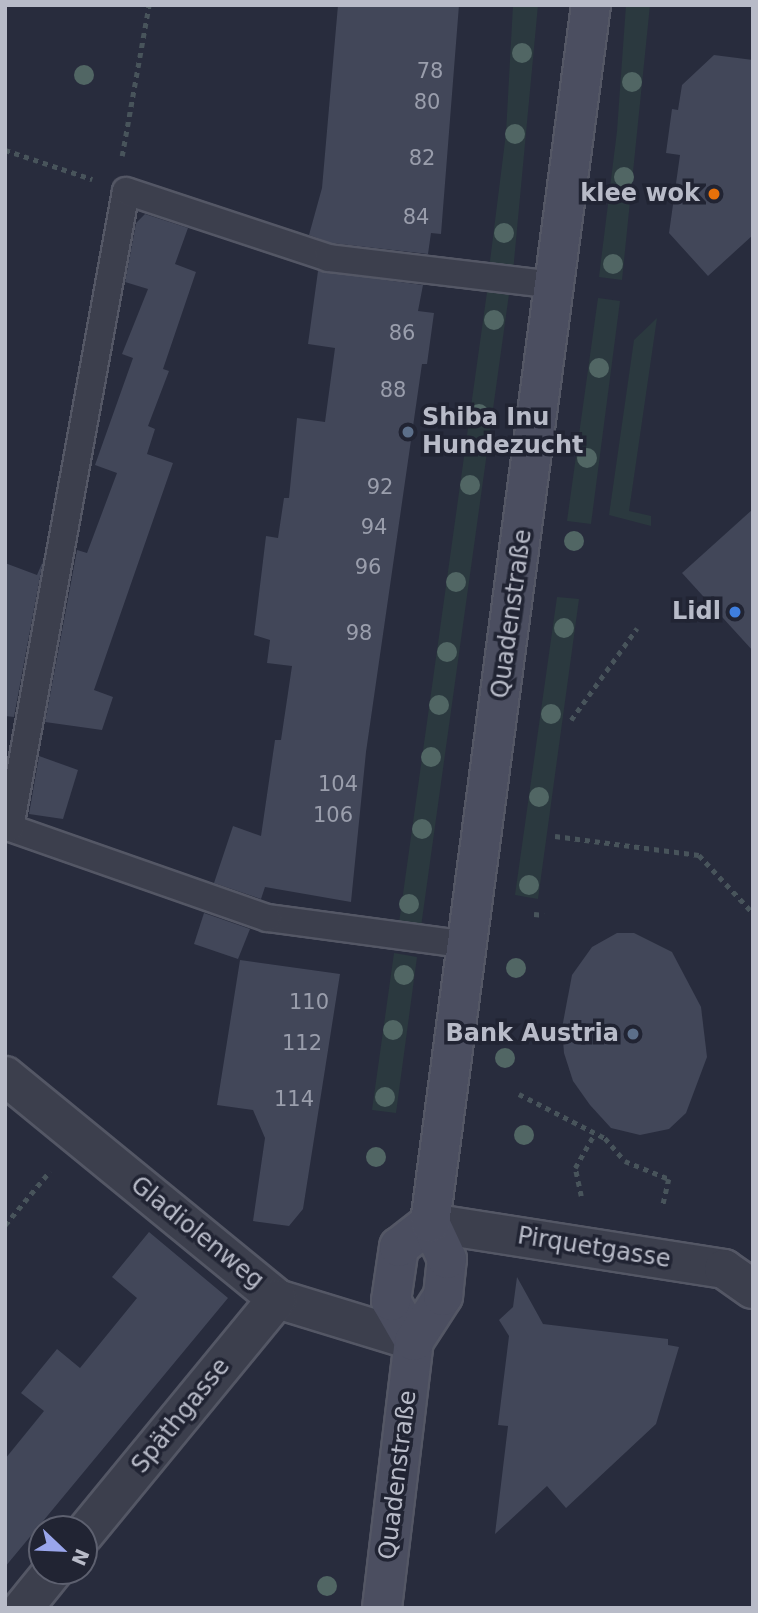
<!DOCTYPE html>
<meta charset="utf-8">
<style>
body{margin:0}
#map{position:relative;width:758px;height:1613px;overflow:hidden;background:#282c3d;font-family:"DejaVu Sans",sans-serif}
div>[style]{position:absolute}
.green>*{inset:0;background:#2b393f}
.building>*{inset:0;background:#424759}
.path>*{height:4.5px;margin-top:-2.25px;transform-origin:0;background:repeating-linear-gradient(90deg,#48545b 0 5px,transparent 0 10px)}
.roads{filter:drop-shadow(2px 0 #545765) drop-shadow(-2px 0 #545765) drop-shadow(0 2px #545765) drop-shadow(0 -2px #545765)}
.lane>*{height:26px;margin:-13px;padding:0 13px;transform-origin:13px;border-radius:13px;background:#3c3f4d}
.street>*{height:38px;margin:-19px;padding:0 19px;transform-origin:19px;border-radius:19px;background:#3c3f4d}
.secondary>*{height:38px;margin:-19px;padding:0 19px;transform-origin:19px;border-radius:19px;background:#4b4e60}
.trees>*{width:20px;height:20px;margin:-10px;border-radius:50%;background:#516664}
.dots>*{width:19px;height:19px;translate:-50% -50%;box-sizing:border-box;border:4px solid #212433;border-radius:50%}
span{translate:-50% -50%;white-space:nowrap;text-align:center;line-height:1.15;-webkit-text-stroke:7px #212433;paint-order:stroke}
.number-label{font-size:21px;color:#9a9eac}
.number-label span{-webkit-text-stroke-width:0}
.poi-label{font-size:24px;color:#b8bbc8;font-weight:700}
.right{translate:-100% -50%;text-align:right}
.left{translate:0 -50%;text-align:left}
.street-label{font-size:24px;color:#b8bbc8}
.frame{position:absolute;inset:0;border:7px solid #b8bbc8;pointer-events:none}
.north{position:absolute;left:28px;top:1515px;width:70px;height:70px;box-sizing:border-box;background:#212433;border:2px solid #5d606f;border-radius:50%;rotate:113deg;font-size:19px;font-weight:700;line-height:28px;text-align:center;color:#b8bbc8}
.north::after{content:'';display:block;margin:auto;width:24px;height:32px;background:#9aa6ec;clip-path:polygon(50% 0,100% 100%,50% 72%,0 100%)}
</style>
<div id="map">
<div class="green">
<div style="clip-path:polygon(513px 5px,538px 5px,513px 272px,489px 269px,506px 133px)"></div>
<div style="clip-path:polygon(626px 5px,650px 5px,622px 280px,599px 277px,617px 131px)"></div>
<div style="clip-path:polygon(487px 292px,509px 294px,420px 934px,398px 930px)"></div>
<div style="clip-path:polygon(598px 298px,620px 301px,591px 524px,567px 521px)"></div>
<div style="clip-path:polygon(657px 318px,629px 511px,651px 516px,651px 526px,609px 515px,634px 340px)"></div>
<div style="clip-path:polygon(557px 597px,579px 599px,538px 899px,515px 895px)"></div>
<div style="clip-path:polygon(394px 953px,417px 957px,396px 1113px,372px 1110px)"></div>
</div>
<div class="building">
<div style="clip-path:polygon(338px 5px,459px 5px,441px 234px,431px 233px,428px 254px,331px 243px,309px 235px,322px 188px)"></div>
<div style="clip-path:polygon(714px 55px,753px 60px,753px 235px,708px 276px,669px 233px,680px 155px,666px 153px,672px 109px,678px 110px,682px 85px)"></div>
<div style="clip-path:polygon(145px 214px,188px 228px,175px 264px,196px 272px,163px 369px,169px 371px,148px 426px,155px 429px,147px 454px,173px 463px,94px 690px,113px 697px,102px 730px,45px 722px,77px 550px,87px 553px,117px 473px,95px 465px,133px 358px,122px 354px,148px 289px,125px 282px,136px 223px)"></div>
<div style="clip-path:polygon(318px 271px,423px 285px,418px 311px,434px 313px,427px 364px,422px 364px,366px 752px,351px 902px,265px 887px,261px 899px,214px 883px,233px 826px,261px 836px,275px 740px,281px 740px,292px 666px,267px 663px,270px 640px,254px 635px,266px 536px,278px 538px,284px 498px,289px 498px,297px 418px,325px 422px,335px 348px,308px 344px)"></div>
<div style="clip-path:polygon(753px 509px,753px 651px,682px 573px)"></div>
<div style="clip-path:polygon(43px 561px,14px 717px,5px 716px,5px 563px,37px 575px)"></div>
<div style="clip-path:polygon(39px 756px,78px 770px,63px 819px,29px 814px)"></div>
<div style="clip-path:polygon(204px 913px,250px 929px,238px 959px,194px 944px)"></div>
<div style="clip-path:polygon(617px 933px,634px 933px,672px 952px,701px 1007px,707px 1057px,686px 1113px,669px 1129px,640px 1135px,611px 1128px,590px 1105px,573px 1081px,564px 1053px,562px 1028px,572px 975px,592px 947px)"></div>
<div style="clip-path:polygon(240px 960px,340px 974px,303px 1209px,289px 1226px,253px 1221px,265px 1138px,253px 1110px,217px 1105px)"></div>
<div style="clip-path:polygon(149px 1232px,228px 1298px,5px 1567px,5px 1459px,44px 1411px,21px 1393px,57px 1349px,80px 1368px,137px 1298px,112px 1277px)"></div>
<div style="clip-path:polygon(517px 1277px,543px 1324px,668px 1339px,668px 1345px,679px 1347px,656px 1424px,566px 1508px,547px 1486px,495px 1534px,508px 1426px,498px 1425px,509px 1336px,499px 1320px,513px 1307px)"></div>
</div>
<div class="path">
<div style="left:5px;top:150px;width:92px;rotate:18.4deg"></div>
<div style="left:122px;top:156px;width:153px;rotate:-79.9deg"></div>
<div style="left:571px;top:720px;width:113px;rotate:-54.3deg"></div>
<div style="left:555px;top:836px;width:145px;rotate:7.5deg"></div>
<div style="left:699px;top:855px;width:79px;rotate:47deg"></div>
<div style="left:534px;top:914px;width:10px;rotate:6deg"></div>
<div style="left:519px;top:1094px;width:97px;rotate:27.1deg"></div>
<div style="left:605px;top:1138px;width:30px;rotate:49deg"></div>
<div style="left:625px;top:1161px;width:48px;rotate:22.2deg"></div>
<div style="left:669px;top:1179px;width:27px;rotate:103deg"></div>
<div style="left:581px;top:1196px;width:29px;rotate:-102deg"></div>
<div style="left:575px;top:1168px;width:40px;rotate:-60.3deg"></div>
<div style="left:5px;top:1225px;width:70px;rotate:-50.2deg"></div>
</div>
<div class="roads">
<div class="lane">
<div style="left:468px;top:945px;width:203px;rotate:-172.3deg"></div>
<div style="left:267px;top:918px;width:272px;rotate:-160.7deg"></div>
<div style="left:10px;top:828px;width:647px;rotate:-79.68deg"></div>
<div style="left:126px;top:191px;width:213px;rotate:18.3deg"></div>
<div style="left:328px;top:258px;width:229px;rotate:6.8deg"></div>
</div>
<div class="street">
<div style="left:5px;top:1076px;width:352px;rotate:39.3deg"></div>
<div style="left:277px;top:1299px;width:143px;rotate:17deg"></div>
<div style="left:430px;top:1223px;width:298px;rotate:8.9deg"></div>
<div style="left:724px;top:1269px;width:35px;rotate:35deg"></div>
<div style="left:84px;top:1534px;width:304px;rotate:-50.6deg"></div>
<div style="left:23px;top:1608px;width:48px;rotate:-51deg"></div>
</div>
<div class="secondary">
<div style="left:414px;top:1341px;width:46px;rotate:-119.9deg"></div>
<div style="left:391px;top:1301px;width:55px;rotate:-81.6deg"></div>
<div style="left:399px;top:1247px;width:39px;rotate:-38deg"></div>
<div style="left:382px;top:1608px;width:269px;rotate:-83.2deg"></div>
<div style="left:414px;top:1341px;width:54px;rotate:-57.2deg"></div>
<div style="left:443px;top:1296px;width:37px;rotate:-84deg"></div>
<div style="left:447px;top:1259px;width:40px;rotate:-115deg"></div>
<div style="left:430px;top:1223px;width:1229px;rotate:-82.47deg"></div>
</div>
</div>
<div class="trees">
<div style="left:522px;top:53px"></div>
<div style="left:84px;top:75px"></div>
<div style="left:632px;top:82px"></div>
<div style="left:515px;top:134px"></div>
<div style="left:624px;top:177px"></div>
<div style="left:504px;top:233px"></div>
<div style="left:613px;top:264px"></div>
<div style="left:494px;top:320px"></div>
<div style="left:599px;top:368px"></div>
<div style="left:479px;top:414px"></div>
<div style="left:587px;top:458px"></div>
<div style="left:470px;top:485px"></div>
<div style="left:574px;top:541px"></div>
<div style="left:456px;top:582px"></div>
<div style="left:564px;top:628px"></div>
<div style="left:447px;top:652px"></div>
<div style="left:439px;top:705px"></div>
<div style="left:551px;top:714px"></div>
<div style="left:431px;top:757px"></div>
<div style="left:539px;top:797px"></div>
<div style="left:422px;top:829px"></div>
<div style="left:529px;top:885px"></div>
<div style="left:409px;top:904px"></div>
<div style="left:516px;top:968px"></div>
<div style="left:404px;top:975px"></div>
<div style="left:393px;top:1030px"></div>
<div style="left:505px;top:1058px"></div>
<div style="left:385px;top:1097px"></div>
<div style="left:524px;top:1135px"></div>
<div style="left:376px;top:1157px"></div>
<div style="left:327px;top:1586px"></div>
</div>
<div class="dots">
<div style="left:714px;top:194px;background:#e8710a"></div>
<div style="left:408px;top:432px;background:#5c6f8a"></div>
<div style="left:735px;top:612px;background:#3f7fe0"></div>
<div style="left:633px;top:1034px;background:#5c6f8a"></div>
</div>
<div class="number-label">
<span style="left:430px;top:71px">78</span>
<span style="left:427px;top:102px">80</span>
<span style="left:422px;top:158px">82</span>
<span style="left:416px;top:217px">84</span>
<span style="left:402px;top:333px">86</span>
<span style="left:393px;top:390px">88</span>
<span style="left:380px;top:487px">92</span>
<span style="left:374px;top:527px">94</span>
<span style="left:368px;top:567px">96</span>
<span style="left:359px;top:633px">98</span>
<span style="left:338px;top:784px">104</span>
<span style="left:333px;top:815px">106</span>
<span style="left:309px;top:1002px">110</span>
<span style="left:302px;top:1043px">112</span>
<span style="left:294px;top:1099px">114</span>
</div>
<div class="poi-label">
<span class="right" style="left:700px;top:194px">klee wok</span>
<span class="left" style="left:422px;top:432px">Shiba Inu<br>Hundezucht</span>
<span class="right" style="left:721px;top:612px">Lidl</span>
<span class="right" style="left:619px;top:1034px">Bank Austria</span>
</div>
<div class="street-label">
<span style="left:512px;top:614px;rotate:-82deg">Quadenstraße</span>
<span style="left:197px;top:1233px;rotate:39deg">Gladiolenweg</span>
<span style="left:594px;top:1248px;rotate:9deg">Pirquetgasse</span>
<span style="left:181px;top:1416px;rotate:-51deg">Späthgasse</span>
<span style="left:398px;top:1475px;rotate:-83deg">Quadenstraße</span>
</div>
<div class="frame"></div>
<div class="north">N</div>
</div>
